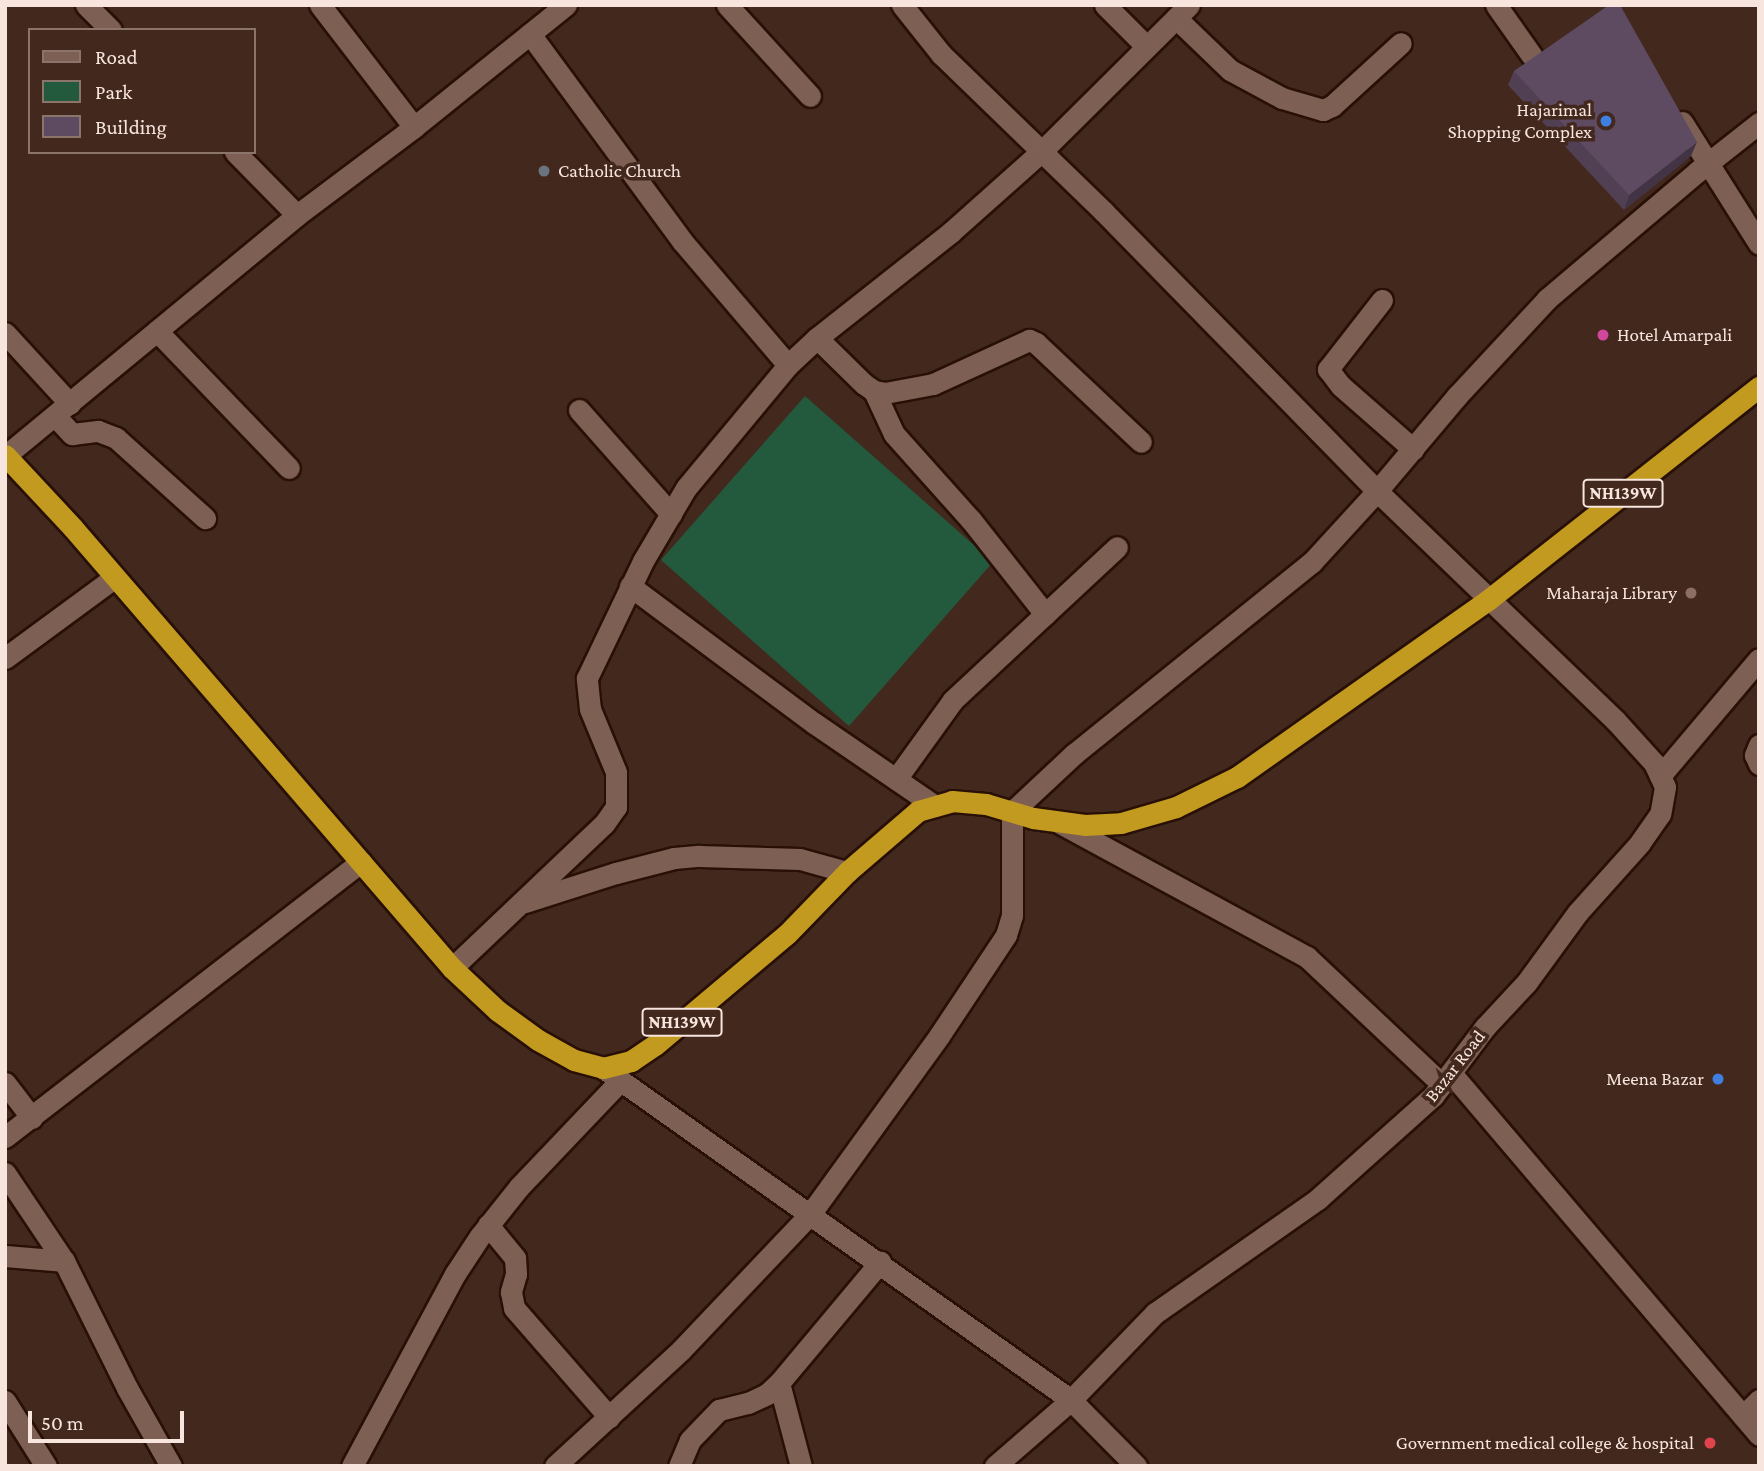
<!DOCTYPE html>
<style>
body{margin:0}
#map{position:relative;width:1764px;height:1471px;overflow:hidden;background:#43281d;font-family:"Crimson Pro",serif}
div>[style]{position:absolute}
.green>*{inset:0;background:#235a3e}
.roads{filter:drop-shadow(2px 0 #281006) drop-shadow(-2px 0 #281006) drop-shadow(0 2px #281006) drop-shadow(0 -2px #281006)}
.minor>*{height:21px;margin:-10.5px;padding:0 10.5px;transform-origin:10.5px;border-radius:10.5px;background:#7e5f53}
.highway>*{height:21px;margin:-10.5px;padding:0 10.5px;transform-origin:10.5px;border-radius:10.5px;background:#c29a1f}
.wall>*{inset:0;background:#514054}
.shaded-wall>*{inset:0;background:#423445}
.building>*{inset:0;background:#5e4b62}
.dots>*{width:19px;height:19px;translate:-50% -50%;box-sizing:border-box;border:4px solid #43281d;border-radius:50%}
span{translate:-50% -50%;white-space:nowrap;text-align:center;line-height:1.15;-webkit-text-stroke:7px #43281d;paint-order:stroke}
.shield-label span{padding:2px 5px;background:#43281d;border:2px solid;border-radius:5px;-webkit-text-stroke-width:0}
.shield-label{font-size:18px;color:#f7e5de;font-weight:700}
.poi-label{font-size:19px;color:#f7e5de}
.right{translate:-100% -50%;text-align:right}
.left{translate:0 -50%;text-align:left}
.street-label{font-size:19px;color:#f7e5de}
.frame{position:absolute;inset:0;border:7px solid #f7e5de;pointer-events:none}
.legend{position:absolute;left:28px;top:28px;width:228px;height:126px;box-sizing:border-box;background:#43281d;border:2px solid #8b746a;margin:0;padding:9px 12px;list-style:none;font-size:21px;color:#f7e5de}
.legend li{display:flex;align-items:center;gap:14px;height:35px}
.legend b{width:35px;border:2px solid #8b746a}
.scale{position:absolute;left:28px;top:1411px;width:156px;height:32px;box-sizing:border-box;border:4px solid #f7e5de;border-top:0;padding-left:9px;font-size:21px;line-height:24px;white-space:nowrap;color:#f7e5de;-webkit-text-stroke:5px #43281d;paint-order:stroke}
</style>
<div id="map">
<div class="green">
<div style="clip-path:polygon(805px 396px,993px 562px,849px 726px,661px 560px)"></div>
</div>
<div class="roads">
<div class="minor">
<div style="left:86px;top:5px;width:35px;rotate:45deg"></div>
<div style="left:320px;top:5px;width:154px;rotate:52.4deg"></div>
<div style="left:727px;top:5px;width:123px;rotate:47.6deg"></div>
<div style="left:902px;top:5px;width:63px;rotate:51.5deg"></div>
<div style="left:941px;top:54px;width:226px;rotate:44.1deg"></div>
<div style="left:1103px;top:211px;width:392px;rotate:45.6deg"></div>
<div style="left:1377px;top:491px;width:330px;rotate:43.9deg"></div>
<div style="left:1615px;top:720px;width:58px;rotate:47.8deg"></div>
<div style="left:1654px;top:763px;width:26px;rotate:65deg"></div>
<div style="left:1665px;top:787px;width:27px;rotate:100deg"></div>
<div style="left:1660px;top:814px;width:35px;rotate:125deg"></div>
<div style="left:1640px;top:843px;width:93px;rotate:131.9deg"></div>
<div style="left:1578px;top:912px;width:87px;rotate:126.1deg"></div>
<div style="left:1527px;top:982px;width:62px;rotate:133deg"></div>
<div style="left:1485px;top:1027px;width:86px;rotate:127deg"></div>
<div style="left:1433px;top:1096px;width:154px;rotate:138.2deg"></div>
<div style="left:1318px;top:1199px;width:199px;rotate:145deg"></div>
<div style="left:1155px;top:1313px;width:121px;rotate:134deg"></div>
<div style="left:1071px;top:1400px;width:101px;rotate:139deg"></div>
<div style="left:1105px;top:5px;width:58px;rotate:45deg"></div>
<div style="left:1496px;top:5px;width:62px;rotate:54.8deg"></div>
<div style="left:1176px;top:18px;width:75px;rotate:43.9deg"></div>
<div style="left:1230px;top:70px;width:59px;rotate:28.3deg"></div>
<div style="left:1282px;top:98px;width:43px;rotate:16.3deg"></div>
<div style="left:1323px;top:110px;width:10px;rotate:-24deg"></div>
<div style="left:1332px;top:106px;width:93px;rotate:-42.4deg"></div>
<div style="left:530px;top:34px;width:257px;rotate:53.7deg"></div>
<div style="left:682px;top:241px;width:163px;rotate:49.5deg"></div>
<div style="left:1682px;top:122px;width:144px;rotate:57.7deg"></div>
<div style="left:235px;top:152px;width:88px;rotate:45.5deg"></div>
<div style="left:1382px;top:300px;width:88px;rotate:128deg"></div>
<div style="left:1328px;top:369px;width:21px;rotate:53deg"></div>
<div style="left:1341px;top:386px;width:96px;rotate:41.2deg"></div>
<div style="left:157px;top:331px;width:190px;rotate:46.1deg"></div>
<div style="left:5px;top:333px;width:96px;rotate:47.5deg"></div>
<div style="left:817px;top:338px;width:66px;rotate:44.4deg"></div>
<div style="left:864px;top:384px;width:12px;rotate:35deg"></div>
<div style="left:874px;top:391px;width:11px;rotate:10deg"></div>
<div style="left:885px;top:393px;width:49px;rotate:-10.6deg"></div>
<div style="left:933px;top:384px;width:106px;rotate:-24.6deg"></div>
<div style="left:1029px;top:340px;width:8px;rotate:23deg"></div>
<div style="left:1036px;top:343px;width:144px;rotate:43.3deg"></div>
<div style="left:874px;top:391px;width:47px;rotate:65.1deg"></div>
<div style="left:894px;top:434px;width:115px;rotate:48.2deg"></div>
<div style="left:971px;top:520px;width:120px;rotate:51.8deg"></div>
<div style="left:579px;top:410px;width:139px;rotate:48.5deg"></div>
<div style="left:55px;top:416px;width:25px;rotate:47deg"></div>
<div style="left:72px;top:434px;width:26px;rotate:-7deg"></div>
<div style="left:98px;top:431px;width:19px;rotate:21deg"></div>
<div style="left:116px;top:438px;width:120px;rotate:42deg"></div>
<div style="left:5px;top:456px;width:379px;rotate:-39.5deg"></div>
<div style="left:297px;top:215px;width:146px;rotate:-36.9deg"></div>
<div style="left:414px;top:127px;width:195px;rotate:-38.8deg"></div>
<div style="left:630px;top:586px;width:229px;rotate:36.7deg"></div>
<div style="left:814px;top:723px;width:147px;rotate:34.4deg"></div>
<div style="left:5px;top:658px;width:135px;rotate:-36.3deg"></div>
<div style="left:1759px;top:745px;width:11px;rotate:112deg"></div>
<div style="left:1755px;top:755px;width:10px;rotate:66deg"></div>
<div style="left:1660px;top:776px;width:153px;rotate:-49.8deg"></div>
<div style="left:896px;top:779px;width:97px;rotate:-54.2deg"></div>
<div style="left:953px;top:700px;width:224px;rotate:-43deg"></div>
<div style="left:1060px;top:823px;width:281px;rotate:28.5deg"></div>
<div style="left:1307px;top:957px;width:185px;rotate:43.3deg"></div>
<div style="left:525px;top:902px;width:96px;rotate:-17.7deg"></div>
<div style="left:616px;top:873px;width:60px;rotate:-14.5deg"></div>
<div style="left:674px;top:858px;width:25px;rotate:-5deg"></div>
<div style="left:699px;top:856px;width:101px;rotate:1.7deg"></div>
<div style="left:800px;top:859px;width:49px;rotate:15.5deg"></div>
<div style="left:452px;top:968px;width:209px;rotate:-43.5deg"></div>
<div style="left:604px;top:824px;width:21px;rotate:-55deg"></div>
<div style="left:616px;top:807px;width:35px;rotate:-90deg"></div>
<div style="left:616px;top:772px;width:68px;rotate:-112.4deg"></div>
<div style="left:590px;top:709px;width:31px;rotate:-96deg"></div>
<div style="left:587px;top:678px;width:130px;rotate:-64.4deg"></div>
<div style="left:643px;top:561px;width:85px;rotate:-59.5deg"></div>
<div style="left:686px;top:488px;width:160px;rotate:-50.3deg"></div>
<div style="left:788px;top:365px;width:40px;rotate:-43deg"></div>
<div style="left:817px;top:338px;width:171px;rotate:-38.3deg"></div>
<div style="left:951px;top:232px;width:122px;rotate:-41.7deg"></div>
<div style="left:1042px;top:151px;width:207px;rotate:-44.8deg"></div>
<div style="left:603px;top:1068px;width:574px;rotate:35.35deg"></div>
<div style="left:1071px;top:1400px;width:93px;rotate:45.4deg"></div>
<div style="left:1451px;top:1073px;width:475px;rotate:49.6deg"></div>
<div style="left:5px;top:1083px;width:44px;rotate:52.4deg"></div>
<div style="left:5px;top:1137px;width:450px;rotate:-37.7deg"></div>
<div style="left:5px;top:1173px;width:106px;rotate:56.2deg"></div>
<div style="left:64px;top:1261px;width:142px;rotate:63.6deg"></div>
<div style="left:127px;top:1388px;width:90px;rotate:60.6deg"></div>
<div style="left:488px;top:1225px;width:43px;rotate:50.7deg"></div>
<div style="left:515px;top:1258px;width:16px;rotate:86deg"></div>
<div style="left:516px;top:1274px;width:19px;rotate:106deg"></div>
<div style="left:511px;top:1292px;width:16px;rotate:79deg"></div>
<div style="left:514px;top:1308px;width:145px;rotate:48.9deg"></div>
<div style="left:5px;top:1256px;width:59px;rotate:4.8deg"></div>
<div style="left:779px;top:1383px;width:86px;rotate:75.2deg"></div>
<div style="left:5px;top:1401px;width:77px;rotate:57.8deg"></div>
<div style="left:1743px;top:1416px;width:23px;rotate:-45deg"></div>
<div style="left:352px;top:1466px;width:218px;rotate:-61.8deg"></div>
<div style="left:455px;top:1274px;width:45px;rotate:-56.7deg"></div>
<div style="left:480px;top:1236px;width:63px;rotate:-51.5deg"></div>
<div style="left:519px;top:1187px;width:146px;rotate:-46.4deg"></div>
<div style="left:555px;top:1466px;width:171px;rotate:-42.6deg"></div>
<div style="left:681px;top:1350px;width:189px;rotate:-46.5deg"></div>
<div style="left:811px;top:1213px;width:218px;rotate:-54.1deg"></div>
<div style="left:939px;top:1036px;width:121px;rotate:-56.4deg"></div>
<div style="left:1006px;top:935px;width:21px;rotate:-73deg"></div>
<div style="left:1012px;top:915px;width:103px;rotate:-90deg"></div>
<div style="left:1012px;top:812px;width:85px;rotate:-43.1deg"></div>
<div style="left:1074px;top:754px;width:306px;rotate:-38.9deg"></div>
<div style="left:1312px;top:562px;width:96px;rotate:-47.5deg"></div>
<div style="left:1377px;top:491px;width:124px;rotate:-49.9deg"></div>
<div style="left:1457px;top:396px;width:132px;rotate:-47.1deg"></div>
<div style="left:1547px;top:299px;width:198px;rotate:-40.3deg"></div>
<div style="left:1698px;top:171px;width:78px;rotate:-38.2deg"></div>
<div style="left:679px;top:1466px;width:28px;rotate:-67deg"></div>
<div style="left:690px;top:1440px;width:42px;rotate:-46deg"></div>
<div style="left:719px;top:1410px;width:30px;rotate:-14deg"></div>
<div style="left:748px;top:1403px;width:21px;rotate:-25deg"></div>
<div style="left:767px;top:1394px;width:16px;rotate:-43deg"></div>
<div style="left:779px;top:1383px;width:158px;rotate:-50.1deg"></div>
</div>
<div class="highway">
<div style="left:5px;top:455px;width:100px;rotate:47deg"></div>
<div style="left:73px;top:528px;width:581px;rotate:49.26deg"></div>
<div style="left:452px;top:968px;width:63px;rotate:43.1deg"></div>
<div style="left:498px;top:1011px;width:49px;rotate:35.9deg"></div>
<div style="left:538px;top:1040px;width:41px;rotate:29.1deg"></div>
<div style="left:574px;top:1060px;width:30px;rotate:15deg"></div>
<div style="left:603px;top:1068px;width:29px;rotate:-14deg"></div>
<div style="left:631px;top:1061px;width:29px;rotate:-34deg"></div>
<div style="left:655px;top:1045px;width:172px;rotate:-40.1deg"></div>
<div style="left:787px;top:934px;width:86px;rotate:-45.9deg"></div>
<div style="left:847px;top:872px;width:94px;rotate:-40.7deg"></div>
<div style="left:918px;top:811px;width:35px;rotate:-16deg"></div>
<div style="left:952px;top:801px;width:34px;rotate:5deg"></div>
<div style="left:986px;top:804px;width:49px;rotate:16.6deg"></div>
<div style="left:1033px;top:818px;width:52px;rotate:7.7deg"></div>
<div style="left:1085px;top:825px;width:36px;rotate:-3deg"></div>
<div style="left:1121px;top:823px;width:57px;rotate:-16.2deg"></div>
<div style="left:1176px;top:807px;width:68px;rotate:-26.2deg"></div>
<div style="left:1237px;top:777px;width:307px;rotate:-35.2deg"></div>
<div style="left:1488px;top:600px;width:345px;rotate:-38.2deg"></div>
</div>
</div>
<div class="wall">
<div style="clip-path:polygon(1514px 71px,1691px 156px,1624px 210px,1508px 85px)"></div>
</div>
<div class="shaded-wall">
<div style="clip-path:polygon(1697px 142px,1691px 156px,1624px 210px,1629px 195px)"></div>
</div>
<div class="building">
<div style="clip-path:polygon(1609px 5px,1620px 5px,1697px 142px,1629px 195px,1514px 71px)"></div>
</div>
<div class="dots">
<div style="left:1606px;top:121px;background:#3f7fe0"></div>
<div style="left:544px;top:171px;background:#6b7280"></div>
<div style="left:1603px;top:335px;background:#d1479c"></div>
<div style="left:1691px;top:593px;background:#8d6e63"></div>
<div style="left:1718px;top:1079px;background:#3f7fe0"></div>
<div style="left:1710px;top:1443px;background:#e0444e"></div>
</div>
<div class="shield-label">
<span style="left:1623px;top:493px">NH139W</span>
<span style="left:682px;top:1022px">NH139W</span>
</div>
<div class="poi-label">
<span class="right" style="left:1592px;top:121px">Hajarimal<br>Shopping Complex</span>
<span class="left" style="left:558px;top:171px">Catholic Church</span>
<span class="left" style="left:1617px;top:335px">Hotel Amarpali</span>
<span class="right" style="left:1677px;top:593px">Maharaja Library</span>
<span class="right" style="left:1704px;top:1079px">Meena Bazar</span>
<span class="right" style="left:1694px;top:1443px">Government medical college &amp; hospital</span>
</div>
<div class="street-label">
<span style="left:1455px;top:1066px;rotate:-52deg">Bazar Road</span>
</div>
<div class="frame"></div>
<ul class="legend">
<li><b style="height:9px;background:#7e5f53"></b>Road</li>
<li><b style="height:19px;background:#235a3e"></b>Park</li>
<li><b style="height:19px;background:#5e4b62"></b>Building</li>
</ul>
<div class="scale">50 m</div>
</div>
